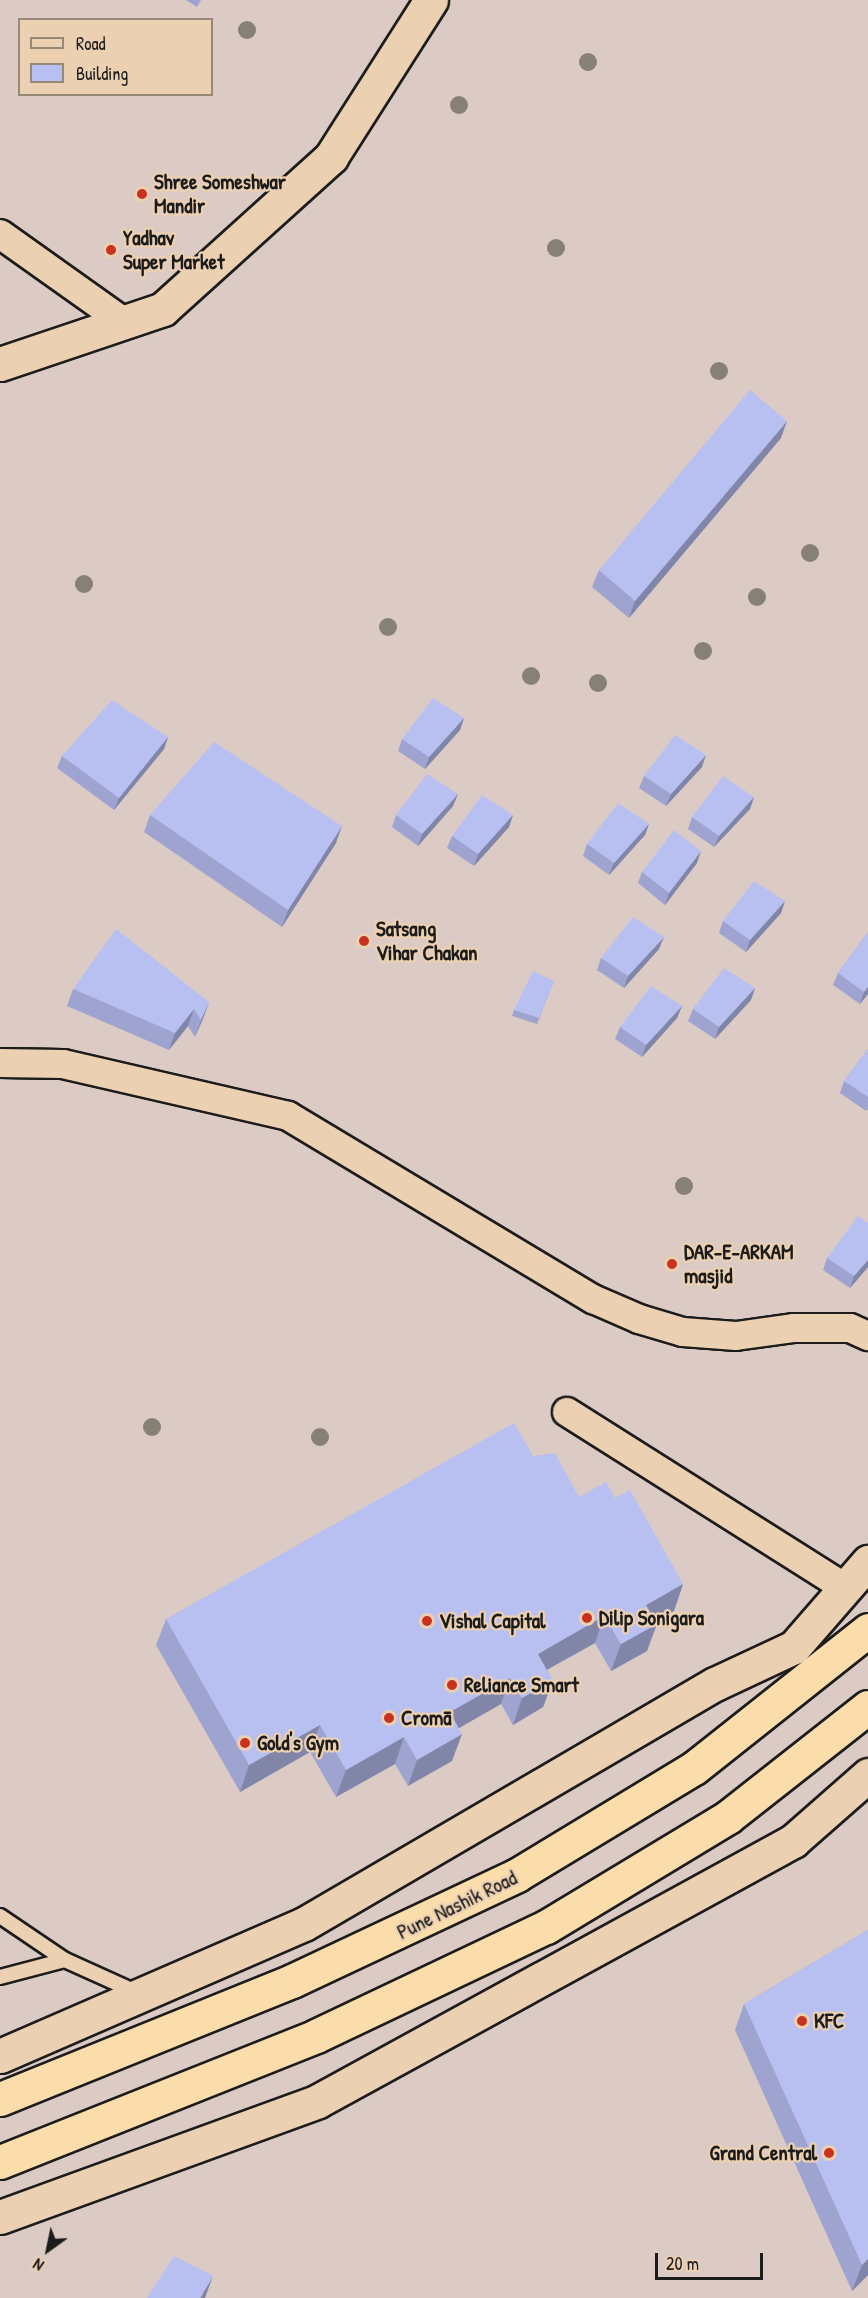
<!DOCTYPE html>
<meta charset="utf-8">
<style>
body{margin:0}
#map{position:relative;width:868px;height:2298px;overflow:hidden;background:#dccbc5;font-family:"Patrick Hand",sans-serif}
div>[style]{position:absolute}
.roads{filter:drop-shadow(2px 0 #1c1c1c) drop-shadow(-2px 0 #1c1c1c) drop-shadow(0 2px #1c1c1c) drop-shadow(0 -2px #1c1c1c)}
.lane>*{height:14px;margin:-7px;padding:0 7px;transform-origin:7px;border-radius:7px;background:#ebd0b2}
.street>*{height:28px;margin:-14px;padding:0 14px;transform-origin:14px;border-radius:14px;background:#ebd0b2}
.secondary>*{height:33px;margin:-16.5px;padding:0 16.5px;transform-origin:16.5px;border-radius:16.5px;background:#ebd0b2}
.highway>*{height:33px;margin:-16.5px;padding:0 16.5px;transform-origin:16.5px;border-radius:16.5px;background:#faddab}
.trees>*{width:18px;height:18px;margin:-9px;border-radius:50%;background:#878075}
.wall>*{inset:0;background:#9ea4cf}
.shaded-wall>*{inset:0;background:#8186a9}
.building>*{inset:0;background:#b8bff1}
.dots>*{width:16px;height:16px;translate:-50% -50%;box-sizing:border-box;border:3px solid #ebd0b2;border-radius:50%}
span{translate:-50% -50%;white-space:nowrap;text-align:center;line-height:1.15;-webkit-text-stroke:4.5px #ebd0b2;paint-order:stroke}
.poi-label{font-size:21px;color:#1c1c1c;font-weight:700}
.left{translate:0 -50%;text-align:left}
.right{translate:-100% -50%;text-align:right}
.street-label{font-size:21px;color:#1c1c1c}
.legend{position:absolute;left:18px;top:18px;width:195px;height:78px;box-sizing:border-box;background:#ebd0b2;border:2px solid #988876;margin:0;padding:8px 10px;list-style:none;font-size:18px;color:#1c1c1c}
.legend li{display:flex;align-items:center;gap:12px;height:30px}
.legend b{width:30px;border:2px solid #988876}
.north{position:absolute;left:18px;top:2220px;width:60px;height:60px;-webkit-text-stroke:4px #ebd0b2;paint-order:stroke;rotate:213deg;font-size:16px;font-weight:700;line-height:24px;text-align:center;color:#1c1c1c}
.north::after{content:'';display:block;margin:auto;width:21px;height:27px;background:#1c1c1c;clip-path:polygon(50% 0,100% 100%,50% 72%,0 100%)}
.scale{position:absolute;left:655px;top:2253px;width:108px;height:27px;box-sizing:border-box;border:3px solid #1c1c1c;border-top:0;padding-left:8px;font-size:18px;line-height:21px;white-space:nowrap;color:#1c1c1c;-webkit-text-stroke:4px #ebd0b2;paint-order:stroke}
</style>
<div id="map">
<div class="roads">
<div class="lane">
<div style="left:0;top:1916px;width:78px;rotate:34.1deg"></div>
<div style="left:0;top:1977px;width:67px;rotate:-14.7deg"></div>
<div style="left:65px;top:1960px;width:80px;rotate:24.3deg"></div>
</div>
<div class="street">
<div style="left:0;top:234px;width:152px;rotate:35.4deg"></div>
<div style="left:0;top:1063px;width:63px;rotate:0.9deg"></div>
<div style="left:63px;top:1064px;width:231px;rotate:13deg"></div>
<div style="left:288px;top:1116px;width:356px;rotate:31deg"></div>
<div style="left:593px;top:1299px;width:50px;rotate:23.5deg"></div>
<div style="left:639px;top:1319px;width:46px;rotate:16.5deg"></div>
<div style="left:683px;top:1332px;width:53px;rotate:4.3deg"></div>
<div style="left:736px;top:1336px;width:59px;rotate:-7.9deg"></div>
<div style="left:794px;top:1328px;width:56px"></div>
<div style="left:850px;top:1328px;width:20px;rotate:24deg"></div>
<div style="left:567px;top:1412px;width:329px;rotate:32.3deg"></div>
</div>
<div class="secondary">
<div style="left:0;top:364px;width:172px;rotate:-18.6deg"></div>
<div style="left:163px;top:309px;width:227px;rotate:-42.1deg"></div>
<div style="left:331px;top:157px;width:186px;rotate:-57.5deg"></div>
<div style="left:0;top:2056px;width:331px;rotate:-23.5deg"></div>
<div style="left:304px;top:1924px;width:476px;rotate:-30.3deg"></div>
<div style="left:715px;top:1684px;width:87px;rotate:-25.1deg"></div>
<div style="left:794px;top:1647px;width:113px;rotate:-49deg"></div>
<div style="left:0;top:2217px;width:338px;rotate:-20deg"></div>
<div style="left:318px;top:2101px;width:542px;rotate:-28.69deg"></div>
<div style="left:793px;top:1841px;width:100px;rotate:-41.3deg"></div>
</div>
<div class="highway">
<div style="left:0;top:2099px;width:315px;rotate:-22deg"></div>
<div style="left:292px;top:1981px;width:249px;rotate:-25.2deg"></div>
<div style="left:517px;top:1875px;width:207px;rotate:-31.2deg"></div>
<div style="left:694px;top:1768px;width:222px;rotate:-38.4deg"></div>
<div style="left:0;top:2162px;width:340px;rotate:-21.7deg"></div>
<div style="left:316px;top:2036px;width:255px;rotate:-25.4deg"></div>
<div style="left:546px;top:1927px;width:213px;rotate:-31.1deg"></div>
<div style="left:728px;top:1817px;width:178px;rotate:-38.2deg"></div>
</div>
</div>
<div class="trees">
<div style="left:247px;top:30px"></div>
<div style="left:588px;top:62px"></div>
<div style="left:459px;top:105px"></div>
<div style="left:556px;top:248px"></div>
<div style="left:719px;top:371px"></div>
<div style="left:810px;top:553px"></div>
<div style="left:84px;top:584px"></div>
<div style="left:757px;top:597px"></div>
<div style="left:388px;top:627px"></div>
<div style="left:703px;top:651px"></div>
<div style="left:531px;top:676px"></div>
<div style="left:598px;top:683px"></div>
<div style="left:684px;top:1186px"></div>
<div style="left:152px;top:1427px"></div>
<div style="left:320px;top:1437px"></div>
</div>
<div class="wall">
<div style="clip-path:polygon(186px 0,201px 0,197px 7px)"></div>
<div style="clip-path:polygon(781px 438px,629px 618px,592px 587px,599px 570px)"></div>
<div style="clip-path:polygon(464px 718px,460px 730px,425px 769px,398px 751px,402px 739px)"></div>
<div style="clip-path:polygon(168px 737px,164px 749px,114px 810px,57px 768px,62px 756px)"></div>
<div style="clip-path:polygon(702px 767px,666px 806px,639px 788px,644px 776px)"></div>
<div style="clip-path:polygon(458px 794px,453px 806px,418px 846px,392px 827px,396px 815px)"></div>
<div style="clip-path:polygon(754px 797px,750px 809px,714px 847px,688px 829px,692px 817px)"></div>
<div style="clip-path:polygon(150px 815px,336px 843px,282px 927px,144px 832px)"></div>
<div style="clip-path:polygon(513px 815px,509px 827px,474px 866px,447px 848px,452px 836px)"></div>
<div style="clip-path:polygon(649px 824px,645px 835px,609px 875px,583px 856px,587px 844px)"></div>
<div style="clip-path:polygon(697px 863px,665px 905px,638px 883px,642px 872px)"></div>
<div style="clip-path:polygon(785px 901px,781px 913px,746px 952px,719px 933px,723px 921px)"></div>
<div style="clip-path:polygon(868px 932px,868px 994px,860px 1004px,833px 985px,838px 973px)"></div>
<div style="clip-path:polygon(659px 949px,624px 988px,597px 970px,601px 958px)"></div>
<div style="clip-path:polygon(554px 981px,537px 1024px,512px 1016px,514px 1010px)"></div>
<div style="clip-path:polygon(755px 988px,751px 1000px,715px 1039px,688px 1021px,693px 1009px)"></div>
<div style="clip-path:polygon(73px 989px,209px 1002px,195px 1037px,188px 1026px,169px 1050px,67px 1006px)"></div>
<div style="clip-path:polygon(682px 1006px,677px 1018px,642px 1057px,615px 1039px,620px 1027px)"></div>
<div style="clip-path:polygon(868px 1049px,868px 1109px,866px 1111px,840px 1093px,844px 1081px)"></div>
<div style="clip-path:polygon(868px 1223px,868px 1267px,850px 1288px,823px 1270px,827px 1258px)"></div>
<div style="clip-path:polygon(533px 1456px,579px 1497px,615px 1498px,683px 1584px,674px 1611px,655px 1621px,647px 1651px,611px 1671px,595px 1643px,547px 1670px,553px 1681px,543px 1707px,513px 1725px,501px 1704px,458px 1728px,452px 1761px,408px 1786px,395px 1764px,336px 1797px,310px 1752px,240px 1792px,156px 1645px,166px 1619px)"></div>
<div style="clip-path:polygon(868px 1930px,868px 2275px,852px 2291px,735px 2030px,744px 2004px)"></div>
</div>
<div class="shaded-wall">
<div style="clip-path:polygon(787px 421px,781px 438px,629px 618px,635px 601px)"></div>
<div style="clip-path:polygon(464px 718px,460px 730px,425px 769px,429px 757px)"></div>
<div style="clip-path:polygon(168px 737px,164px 749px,114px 810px,119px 798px)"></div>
<div style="clip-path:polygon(706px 755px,702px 767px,666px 806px,671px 794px)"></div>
<div style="clip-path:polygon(458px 794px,453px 806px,418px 846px,422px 834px)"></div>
<div style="clip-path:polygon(754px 797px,750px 809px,714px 847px,719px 836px)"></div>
<div style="clip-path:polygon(513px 815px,509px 827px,474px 866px,478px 854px)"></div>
<div style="clip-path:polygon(649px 824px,645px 835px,609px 875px,614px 863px)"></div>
<div style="clip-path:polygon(342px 826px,336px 843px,282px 927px,288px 910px)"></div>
<div style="clip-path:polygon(701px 851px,697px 863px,665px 905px,669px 893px)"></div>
<div style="clip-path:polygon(785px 901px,781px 913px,746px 952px,750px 940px)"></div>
<div style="clip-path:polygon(664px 937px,659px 949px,624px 988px,628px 976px)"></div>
<div style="clip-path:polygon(868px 987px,868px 994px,860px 1004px,864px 992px)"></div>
<div style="clip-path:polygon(755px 988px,751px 1000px,715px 1039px,719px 1027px)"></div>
<div style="clip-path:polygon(209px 1002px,203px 1019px,195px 1037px,201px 1020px)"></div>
<div style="clip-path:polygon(682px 1006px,677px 1018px,642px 1057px,646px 1045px)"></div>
<div style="clip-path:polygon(194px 1009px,188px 1026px,169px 1050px,175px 1033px)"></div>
<div style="clip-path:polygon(868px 1260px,868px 1267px,850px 1288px,854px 1276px)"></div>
<div style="clip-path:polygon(683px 1584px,674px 1611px,636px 1631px,646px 1605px)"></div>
<div style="clip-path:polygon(604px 1616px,595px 1643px,528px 1680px,538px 1654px)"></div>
<div style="clip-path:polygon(657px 1624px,647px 1651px,611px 1671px,621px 1644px)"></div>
<div style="clip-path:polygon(510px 1678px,501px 1704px,440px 1739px,450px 1712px)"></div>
<div style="clip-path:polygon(553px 1681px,543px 1707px,513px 1725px,522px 1698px)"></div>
<div style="clip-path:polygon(320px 1725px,310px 1752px,240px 1792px,249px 1765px)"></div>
<div style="clip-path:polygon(462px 1734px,452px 1761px,408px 1786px,417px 1760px)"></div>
<div style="clip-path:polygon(404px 1737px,395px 1764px,336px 1797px,346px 1770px)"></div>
<div style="clip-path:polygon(868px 2259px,868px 2275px,852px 2291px,862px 2265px)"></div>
<div style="clip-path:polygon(213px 2276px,205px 2298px,200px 2298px)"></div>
</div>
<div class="building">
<div style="clip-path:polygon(750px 390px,787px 421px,635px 601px,599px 570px)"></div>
<div style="clip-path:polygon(433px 698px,464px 718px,429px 757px,402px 739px)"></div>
<div style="clip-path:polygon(112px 700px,168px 737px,119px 798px,62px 756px)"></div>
<div style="clip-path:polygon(675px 735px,706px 755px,671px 794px,644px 776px)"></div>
<div style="clip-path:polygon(214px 742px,342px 826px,288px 910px,150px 815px)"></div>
<div style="clip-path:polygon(427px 774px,458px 794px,422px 834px,396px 815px)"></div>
<div style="clip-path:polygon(723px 776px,754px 797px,719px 836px,692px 817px)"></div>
<div style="clip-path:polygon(482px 795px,513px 815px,478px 854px,452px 836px)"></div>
<div style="clip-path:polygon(618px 803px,649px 824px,614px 863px,587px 844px)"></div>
<div style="clip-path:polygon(674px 830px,701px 851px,669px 893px,642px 872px)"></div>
<div style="clip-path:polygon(754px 881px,785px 901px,750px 940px,723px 921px)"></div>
<div style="clip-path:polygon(633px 917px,664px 937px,628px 976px,601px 958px)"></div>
<div style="clip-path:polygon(116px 929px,209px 1002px,201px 1020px,194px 1009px,175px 1033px,73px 989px)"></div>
<div style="clip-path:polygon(868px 932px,868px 987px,864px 992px,838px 973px)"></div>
<div style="clip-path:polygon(724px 968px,755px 988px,719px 1027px,693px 1009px)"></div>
<div style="clip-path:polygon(533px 971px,554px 981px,539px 1018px,514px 1010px)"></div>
<div style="clip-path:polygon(651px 986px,682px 1006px,646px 1045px,620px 1027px)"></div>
<div style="clip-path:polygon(868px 1049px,868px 1097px,844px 1081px)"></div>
<div style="clip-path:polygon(858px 1216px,868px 1223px,868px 1260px,854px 1276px,827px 1258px)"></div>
<div style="clip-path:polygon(514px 1423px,533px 1456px,555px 1453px,579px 1497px,606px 1482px,615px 1498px,630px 1490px,683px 1584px,646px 1605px,657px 1624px,621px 1644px,604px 1616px,538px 1654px,553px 1681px,522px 1698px,510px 1678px,450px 1712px,462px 1734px,417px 1760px,404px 1737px,346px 1770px,320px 1725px,249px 1765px,166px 1619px)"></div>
<div style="clip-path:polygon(868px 1930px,868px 2259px,862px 2265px,744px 2004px)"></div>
<div style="clip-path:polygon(174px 2256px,213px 2276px,200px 2298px,147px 2298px)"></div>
</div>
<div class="dots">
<div style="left:142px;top:194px;background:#c8321e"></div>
<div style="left:111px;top:250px;background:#c8321e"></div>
<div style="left:364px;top:941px;background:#c8321e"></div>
<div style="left:672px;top:1264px;background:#c8321e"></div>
<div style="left:587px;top:1618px;background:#c8321e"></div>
<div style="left:427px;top:1621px;background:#c8321e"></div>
<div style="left:452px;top:1685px;background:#c8321e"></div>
<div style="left:389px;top:1718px;background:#c8321e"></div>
<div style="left:245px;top:1743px;background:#c8321e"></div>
<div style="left:802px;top:2021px;background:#c8321e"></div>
<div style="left:829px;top:2153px;background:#c8321e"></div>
</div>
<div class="poi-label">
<span class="left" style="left:154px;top:194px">Shree Someshwar<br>Mandir</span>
<span class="left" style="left:123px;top:250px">Yadhav<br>Super Market</span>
<span class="left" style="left:376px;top:941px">Satsang<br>Vihar Chakan</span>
<span class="left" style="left:684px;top:1264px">DAR-E-ARKAM<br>masjid</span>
<span class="left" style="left:599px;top:1618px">Dilip Sonigara</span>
<span class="left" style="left:439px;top:1621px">Vishal Capital</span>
<span class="left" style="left:464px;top:1685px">Reliance Smart</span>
<span class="left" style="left:401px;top:1718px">Cromā</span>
<span class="left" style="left:257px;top:1743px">Gold's Gym</span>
<span class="left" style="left:814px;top:2021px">KFC</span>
<span class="right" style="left:817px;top:2153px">Grand Central</span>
</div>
<div class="street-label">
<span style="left:457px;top:1905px;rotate:-26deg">Pune Nashik Road</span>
</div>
<ul class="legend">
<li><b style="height:8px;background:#ebd0b2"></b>Road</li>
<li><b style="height:16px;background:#b8bff1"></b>Building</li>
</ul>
<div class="north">N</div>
<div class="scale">20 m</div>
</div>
